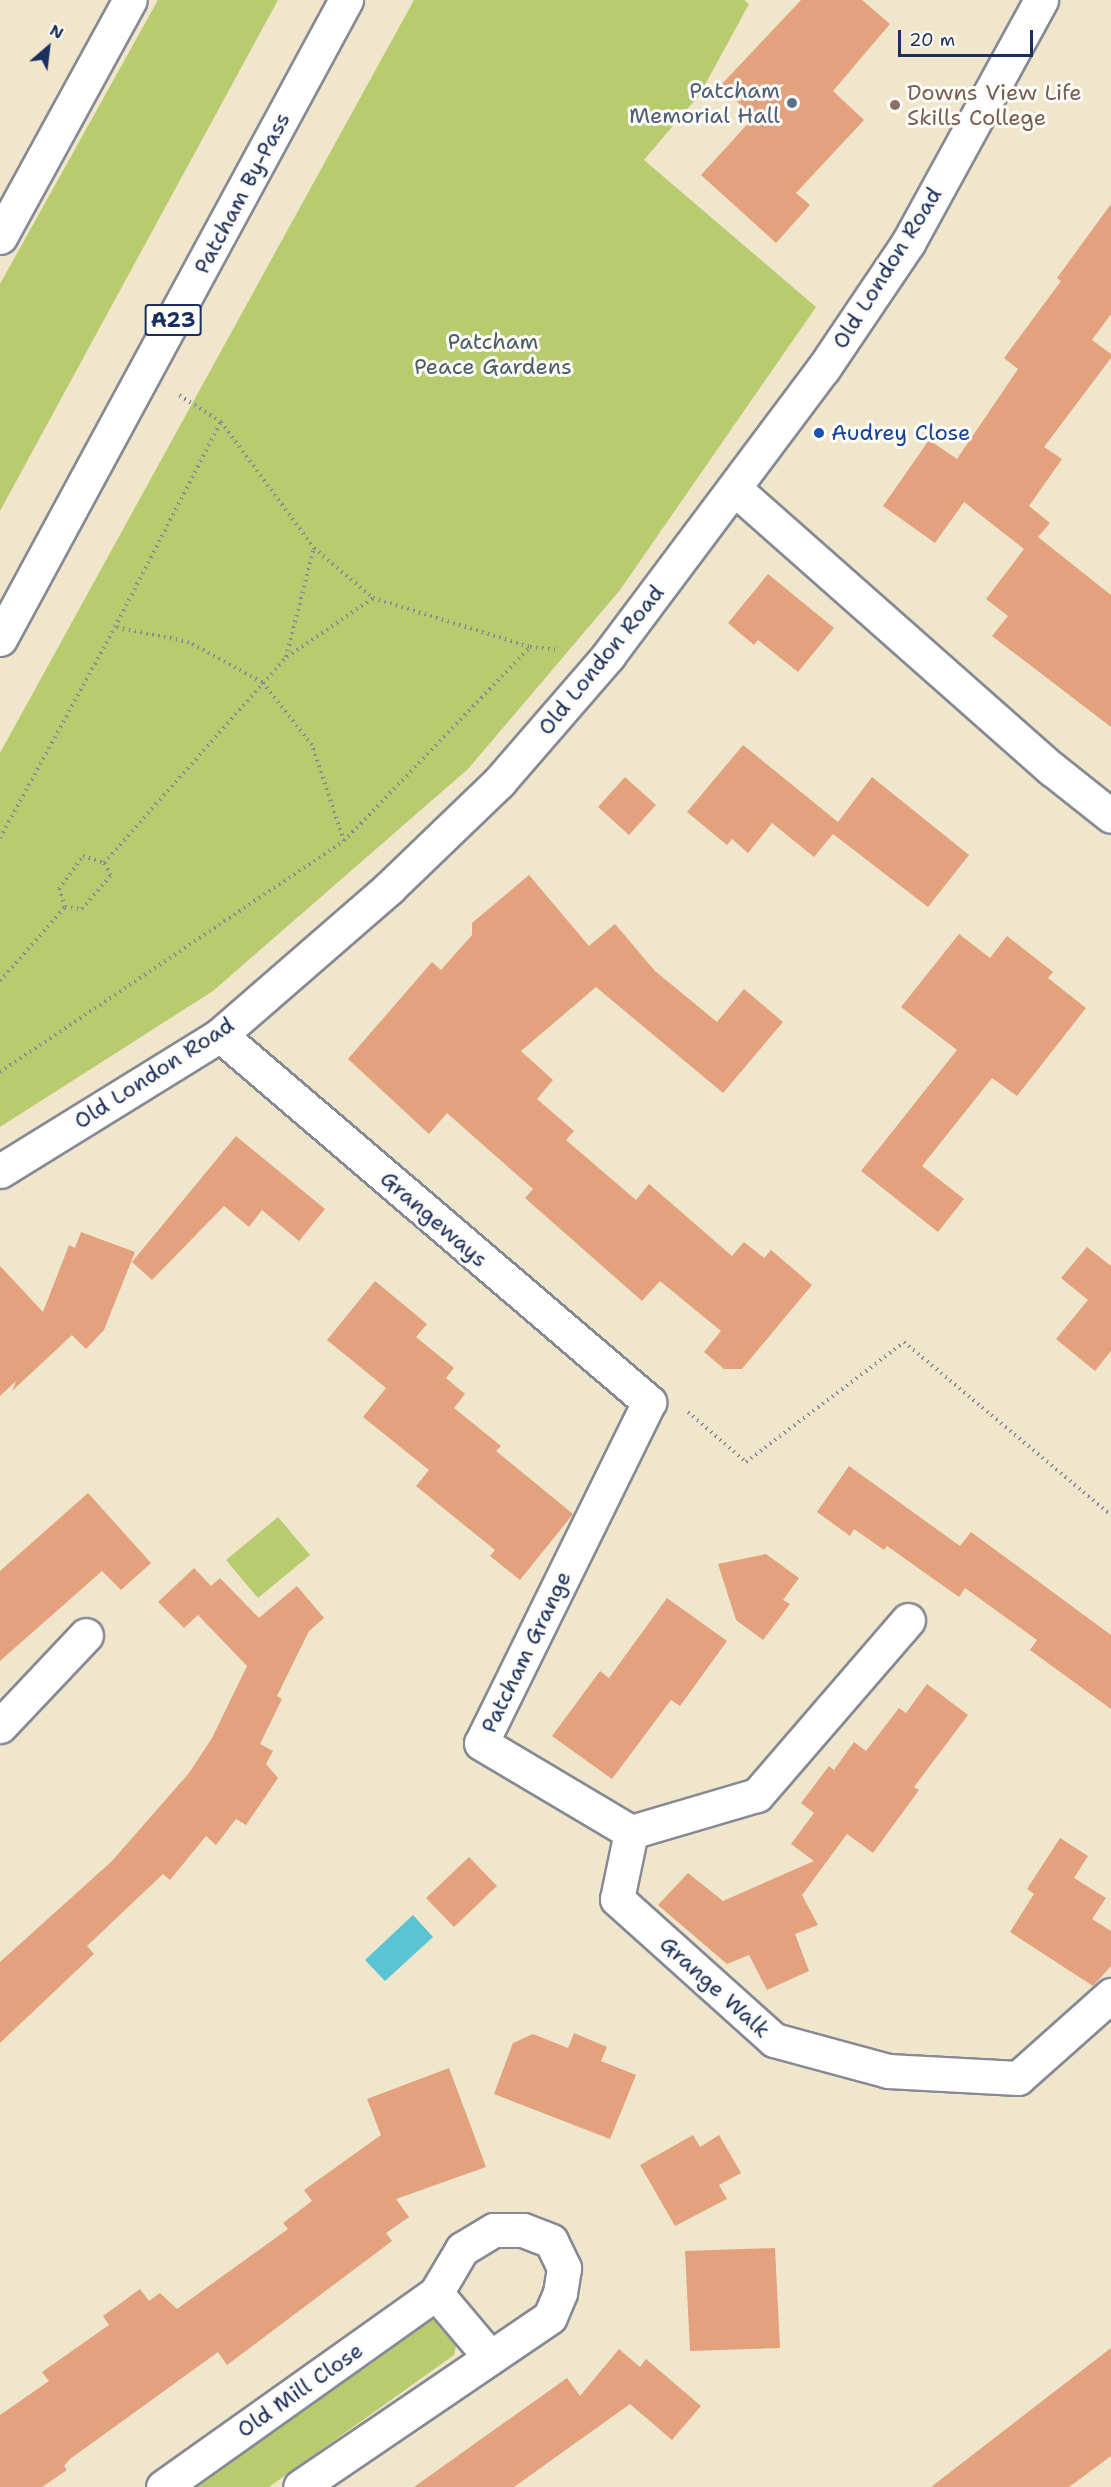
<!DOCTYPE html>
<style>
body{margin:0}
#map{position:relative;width:1111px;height:2487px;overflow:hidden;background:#f0e6cc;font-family:"Shantell Sans",sans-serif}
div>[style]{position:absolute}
.green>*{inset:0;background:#b9cb6f}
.water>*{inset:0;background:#59c4d3}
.building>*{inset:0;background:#e4a17e}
.path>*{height:4px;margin-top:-2px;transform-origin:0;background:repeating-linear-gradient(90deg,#868a95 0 1.5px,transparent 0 6px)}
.roads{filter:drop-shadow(2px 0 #868a95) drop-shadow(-2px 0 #868a95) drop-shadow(0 2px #868a95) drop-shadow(0 -2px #868a95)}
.minor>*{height:33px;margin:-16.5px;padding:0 16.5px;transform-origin:16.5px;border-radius:16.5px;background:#fff}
.trunk>*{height:33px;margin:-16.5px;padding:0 16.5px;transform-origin:16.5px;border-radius:16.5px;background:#fff}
.dots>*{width:16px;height:16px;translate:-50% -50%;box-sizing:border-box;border:3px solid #fdfcf7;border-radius:50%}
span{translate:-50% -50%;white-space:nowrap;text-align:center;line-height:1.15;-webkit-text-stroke:6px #fdfcf7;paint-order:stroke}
.shield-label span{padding:2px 4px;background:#fdfcf7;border:2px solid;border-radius:4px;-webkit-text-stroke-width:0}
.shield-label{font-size:21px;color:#1b2f5e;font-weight:700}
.service-label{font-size:22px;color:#4e5e75}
.right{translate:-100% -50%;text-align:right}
.education-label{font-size:22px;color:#785e54}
.left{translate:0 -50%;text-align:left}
.street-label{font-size:22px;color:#1b2f5e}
.park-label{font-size:22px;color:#4a5e63}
.transit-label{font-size:22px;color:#164399}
.north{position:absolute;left:18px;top:18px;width:60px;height:60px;-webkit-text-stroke:4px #fdfcf7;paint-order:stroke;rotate:28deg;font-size:16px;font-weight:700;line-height:24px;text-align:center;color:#1b2f5e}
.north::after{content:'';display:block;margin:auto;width:21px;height:27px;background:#1b2f5e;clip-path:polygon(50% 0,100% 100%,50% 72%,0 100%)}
.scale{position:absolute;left:898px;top:30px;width:135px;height:27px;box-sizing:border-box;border:3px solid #1b2f5e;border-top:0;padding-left:8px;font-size:18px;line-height:21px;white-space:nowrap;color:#1b2f5e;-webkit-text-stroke:4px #fdfcf7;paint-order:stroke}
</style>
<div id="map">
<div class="green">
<div style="clip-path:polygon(158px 0,278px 0,0 511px,0 284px)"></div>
<div style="clip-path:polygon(414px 0,744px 0,749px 4px,700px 94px,644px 160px,816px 307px,620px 590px,468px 769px,213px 991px,0 1127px,0 753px)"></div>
<div style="clip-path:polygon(278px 1517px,310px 1555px,258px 1598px,226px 1560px)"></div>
<div style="clip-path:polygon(427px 2319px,439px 2321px,457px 2342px,454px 2355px,269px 2487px,193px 2487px)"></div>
</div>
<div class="water">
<div style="clip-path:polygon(413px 1915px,433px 1937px,385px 1981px,365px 1960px)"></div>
</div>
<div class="building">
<div style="clip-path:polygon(801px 0,862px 0,890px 24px,833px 91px,864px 120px,796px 193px,810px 205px,776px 243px,701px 175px,754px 117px,720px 86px)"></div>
<div style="clip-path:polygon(1111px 204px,1111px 314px,1092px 340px,1111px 354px,1111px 358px,1044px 447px,1062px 459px,1029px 506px,1050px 523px,1038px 537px,1111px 595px,1111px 727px,992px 636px,1008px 616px,986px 599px,1024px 549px,964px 502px,935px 543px,883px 506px,929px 440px,957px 459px,1018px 369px,1004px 358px,1061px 281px,1057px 278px)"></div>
<div style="clip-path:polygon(768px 574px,834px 628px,798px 672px,758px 640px,754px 645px,728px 623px)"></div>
<div style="clip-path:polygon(743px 745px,838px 822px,872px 777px,969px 855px,928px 907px,833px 834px,814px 857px,772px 823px,748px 853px,732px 839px,727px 845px,687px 812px)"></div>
<div style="clip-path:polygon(625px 777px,656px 805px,629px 835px,598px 807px)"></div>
<div style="clip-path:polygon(529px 875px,589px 946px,615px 924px,655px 971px,717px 1022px,744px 989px,783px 1022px,723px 1093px,596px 987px,521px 1051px,553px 1080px,537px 1099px,574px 1131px,566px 1140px,636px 1200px,649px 1184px,732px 1256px,744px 1242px,764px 1258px,771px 1250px,812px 1285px,742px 1369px,724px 1369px,704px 1352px,721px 1331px,660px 1281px,642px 1301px,525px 1198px,533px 1189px,447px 1113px,429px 1134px,348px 1059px,432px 962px,441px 970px,472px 935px,472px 923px)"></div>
<div style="clip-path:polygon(959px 934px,990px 958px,1007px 936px,1053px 972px,1048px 978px,1086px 1008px,1017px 1096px,992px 1078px,922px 1166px,964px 1199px,938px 1232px,861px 1171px,957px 1050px,901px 1007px)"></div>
<div style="clip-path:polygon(236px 1136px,325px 1209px,299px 1241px,262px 1210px,249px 1227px,224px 1206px,152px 1280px,132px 1262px)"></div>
<div style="clip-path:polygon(81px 1232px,135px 1252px,104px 1330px,86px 1349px,72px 1335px,12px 1391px,16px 1381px,0 1396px,0 1266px,43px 1312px,69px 1245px,75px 1248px)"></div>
<div style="clip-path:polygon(1087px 1247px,1111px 1266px,1111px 1351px,1095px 1371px,1056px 1339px,1088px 1300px,1061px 1278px)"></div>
<div style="clip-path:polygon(375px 1281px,427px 1324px,416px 1337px,454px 1368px,446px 1378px,465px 1394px,454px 1408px,501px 1446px,496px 1451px,573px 1514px,520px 1580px,490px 1556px,495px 1550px,416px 1486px,429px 1470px,363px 1417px,386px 1388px,327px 1340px)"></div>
<div style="clip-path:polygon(849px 1466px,960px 1546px,971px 1532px,1111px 1635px,1111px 1709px,1030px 1650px,1037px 1640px,965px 1588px,959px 1597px,887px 1546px,884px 1550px,854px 1529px,850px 1536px,817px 1512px)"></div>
<div style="clip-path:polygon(88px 1493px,151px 1563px,121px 1590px,102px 1571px,0 1661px,0 1571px)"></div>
<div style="clip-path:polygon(766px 1554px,799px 1578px,783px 1600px,790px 1604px,763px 1640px,736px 1620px,718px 1564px)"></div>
<div style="clip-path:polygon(194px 1568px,211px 1586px,220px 1578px,259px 1618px,297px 1586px,324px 1618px,309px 1631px,277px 1696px,282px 1699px,260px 1744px,273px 1751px,266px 1764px,278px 1778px,246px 1825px,236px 1819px,216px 1845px,206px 1836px,170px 1880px,163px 1874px,87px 1946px,94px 1954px,0 2043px,0 1962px,112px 1861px,189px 1773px,212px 1738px,247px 1666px,198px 1615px,184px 1628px,158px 1602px)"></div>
<div style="clip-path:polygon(667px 1598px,727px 1641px,680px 1706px,671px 1700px,612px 1779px,552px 1736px,600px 1671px,609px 1678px)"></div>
<div style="clip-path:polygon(927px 1684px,968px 1715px,914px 1787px,919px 1790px,873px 1853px,847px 1834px,802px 1895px,818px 1925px,795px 1934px,809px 1971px,767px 1990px,749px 1955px,727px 1964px,658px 1905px,688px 1873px,723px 1901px,814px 1861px,791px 1844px,814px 1813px,801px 1803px,829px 1766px,834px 1770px,854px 1742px,866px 1751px,899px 1708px,906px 1713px)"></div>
<div style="clip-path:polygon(1060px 1838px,1088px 1856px,1074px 1878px,1106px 1898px,1092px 1919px,1111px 1931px,1111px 1966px,1093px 1986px,1010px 1932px,1034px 1894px,1027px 1889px)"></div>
<div style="clip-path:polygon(469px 1857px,497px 1886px,454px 1927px,426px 1898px)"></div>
<div style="clip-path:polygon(574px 2033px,607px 2047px,601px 2061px,636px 2075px,610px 2139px,494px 2094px,513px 2043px,533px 2034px,568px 2048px)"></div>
<div style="clip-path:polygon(449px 2068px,486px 2167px,396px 2199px,409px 2217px,386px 2233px,392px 2241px,227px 2365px,218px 2352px,70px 2459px,64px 2466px,67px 2470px,42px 2487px,0 2487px,0 2415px,49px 2381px,42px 2372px,109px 2325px,103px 2316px,140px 2289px,149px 2301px,160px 2293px,177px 2309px,288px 2229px,283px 2223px,312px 2201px,304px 2190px,381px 2135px,367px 2099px)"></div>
<div style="clip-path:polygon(693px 2135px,700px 2147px,719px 2135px,741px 2173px,719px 2185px,727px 2199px,675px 2226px,640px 2165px)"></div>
<div style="clip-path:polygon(775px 2248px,780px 2348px,690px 2351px,685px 2251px)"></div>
<div style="clip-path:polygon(1111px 2348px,1111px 2456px,1069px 2487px,931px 2487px)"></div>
<div style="clip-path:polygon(619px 2349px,640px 2367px,646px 2359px,701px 2406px,672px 2440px,630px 2404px,514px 2487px,414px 2487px,567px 2378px,580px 2396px)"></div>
</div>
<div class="path">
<div style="left:221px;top:422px;width:157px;rotate:53.6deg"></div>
<div style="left:314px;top:548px;width:77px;rotate:40.3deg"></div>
<div style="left:373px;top:598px;width:164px;rotate:17.3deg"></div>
<div style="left:530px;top:647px;width:29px;rotate:6deg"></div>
<div style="left:287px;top:657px;width:104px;rotate:-34.5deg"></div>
<div style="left:0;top:838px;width:240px;rotate:-61.4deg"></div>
<div style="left:115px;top:627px;width:231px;rotate:-62.7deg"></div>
<div style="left:221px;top:422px;width:50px;rotate:-147.3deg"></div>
<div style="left:344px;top:841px;width:269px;rotate:-46.2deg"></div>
<div style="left:65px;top:907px;width:17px;rotate:7deg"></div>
<div style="left:82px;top:909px;width:45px;rotate:-49.5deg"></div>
<div style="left:111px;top:875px;width:14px;rotate:-120deg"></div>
<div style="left:0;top:981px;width:98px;rotate:-48.7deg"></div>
<div style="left:65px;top:907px;width:19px;rotate:-108deg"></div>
<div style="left:59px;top:889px;width:41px;rotate:-54deg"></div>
<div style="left:83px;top:856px;width:22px;rotate:18deg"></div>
<div style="left:104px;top:863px;width:275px;rotate:-48.5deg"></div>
<div style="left:286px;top:657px;width:113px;rotate:-75.6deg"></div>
<div style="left:0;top:1072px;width:414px;rotate:-33.9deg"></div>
<div style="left:344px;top:841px;width:101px;rotate:-108.4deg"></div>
<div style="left:312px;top:745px;width:80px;rotate:-128.4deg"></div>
<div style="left:262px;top:682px;width:83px;rotate:-151.3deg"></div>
<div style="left:189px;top:642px;width:76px;rotate:-168.5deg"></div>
<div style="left:688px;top:1412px;width:77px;rotate:40.8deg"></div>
<div style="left:746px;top:1462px;width:198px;rotate:-37.2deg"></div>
<div style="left:904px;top:1342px;width:270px;rotate:39.9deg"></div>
</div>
<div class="roads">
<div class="minor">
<div style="left:0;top:237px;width:270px;rotate:-61.3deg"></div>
<div style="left:735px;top:489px;width:423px;rotate:41.5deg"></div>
<div style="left:1052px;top:769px;width:75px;rotate:38.5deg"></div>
<div style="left:220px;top:1035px;width:565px;rotate:40.55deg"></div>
<div style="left:649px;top:1402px;width:380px;rotate:116.2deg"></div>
<div style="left:481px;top:1743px;width:174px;rotate:30.7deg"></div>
<div style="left:631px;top:1832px;width:131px;rotate:-16.4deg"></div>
<div style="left:757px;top:1795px;width:231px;rotate:-49.2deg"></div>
<div style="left:0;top:1171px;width:259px;rotate:-31.7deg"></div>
<div style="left:220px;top:1035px;width:224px;rotate:-41deg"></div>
<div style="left:389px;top:888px;width:153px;rotate:-43.9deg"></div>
<div style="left:499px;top:782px;width:167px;rotate:-49.1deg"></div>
<div style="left:608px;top:656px;width:359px;rotate:-53.2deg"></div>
<div style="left:823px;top:369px;width:152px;rotate:-56deg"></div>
<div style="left:908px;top:243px;width:277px;rotate:-61.3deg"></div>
<div style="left:0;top:1726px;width:125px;rotate:-46.6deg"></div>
<div style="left:631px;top:1832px;width:68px;rotate:101.8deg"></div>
<div style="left:617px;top:1899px;width:211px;rotate:41.9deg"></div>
<div style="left:774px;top:2040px;width:118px;rotate:15.2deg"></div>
<div style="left:888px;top:2071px;width:130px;rotate:3.1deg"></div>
<div style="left:1018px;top:2078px;width:125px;rotate:-41.7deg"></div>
<div style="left:436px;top:2293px;width:82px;rotate:49.9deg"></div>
<div style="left:163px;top:2487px;width:335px;rotate:-35.4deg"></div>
<div style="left:436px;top:2293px;width:51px;rotate:-59.4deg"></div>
<div style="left:462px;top:2249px;width:37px;rotate:-31deg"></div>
<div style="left:494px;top:2230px;width:29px"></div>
<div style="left:523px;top:2230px;width:30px;rotate:21deg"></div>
<div style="left:551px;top:2241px;width:30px;rotate:64deg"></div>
<div style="left:564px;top:2268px;width:25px;rotate:99deg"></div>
<div style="left:560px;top:2293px;width:26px;rotate:113deg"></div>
<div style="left:550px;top:2317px;width:302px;rotate:145.8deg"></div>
</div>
<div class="trunk">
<div style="left:0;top:639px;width:727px;rotate:-61.57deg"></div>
</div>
</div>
<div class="dots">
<div style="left:792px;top:103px;background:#5c6f8a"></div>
<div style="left:895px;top:105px;background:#8d6e63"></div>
<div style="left:819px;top:433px;background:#1a4fb4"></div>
</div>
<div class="shield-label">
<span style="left:173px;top:320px">A23</span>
</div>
<div class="service-label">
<span class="right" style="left:780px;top:103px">Patcham<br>Memorial Hall</span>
</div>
<div class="education-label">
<span class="left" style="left:907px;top:105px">Downs View Life<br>Skills College</span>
</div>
<div class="street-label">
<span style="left:242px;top:193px;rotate:-62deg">Patcham By-Pass</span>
<span style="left:887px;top:268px;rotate:-58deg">Old London Road</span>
<span style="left:601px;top:660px;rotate:-51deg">Old London Road</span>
<span style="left:154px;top:1073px;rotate:-33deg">Old London Road</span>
<span style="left:434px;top:1219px;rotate:41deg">Grangeways</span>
<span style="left:526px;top:1652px;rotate:-64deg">Patcham Grange</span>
<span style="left:715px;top:1987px;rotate:42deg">Grange Walk</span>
<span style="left:300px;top:2390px;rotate:-35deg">Old Mill Close</span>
</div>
<div class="park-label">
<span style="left:493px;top:354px">Patcham<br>Peace Gardens</span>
</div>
<div class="transit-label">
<span class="left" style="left:831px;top:433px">Audrey Close</span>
</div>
<div class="north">N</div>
<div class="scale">20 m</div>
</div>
